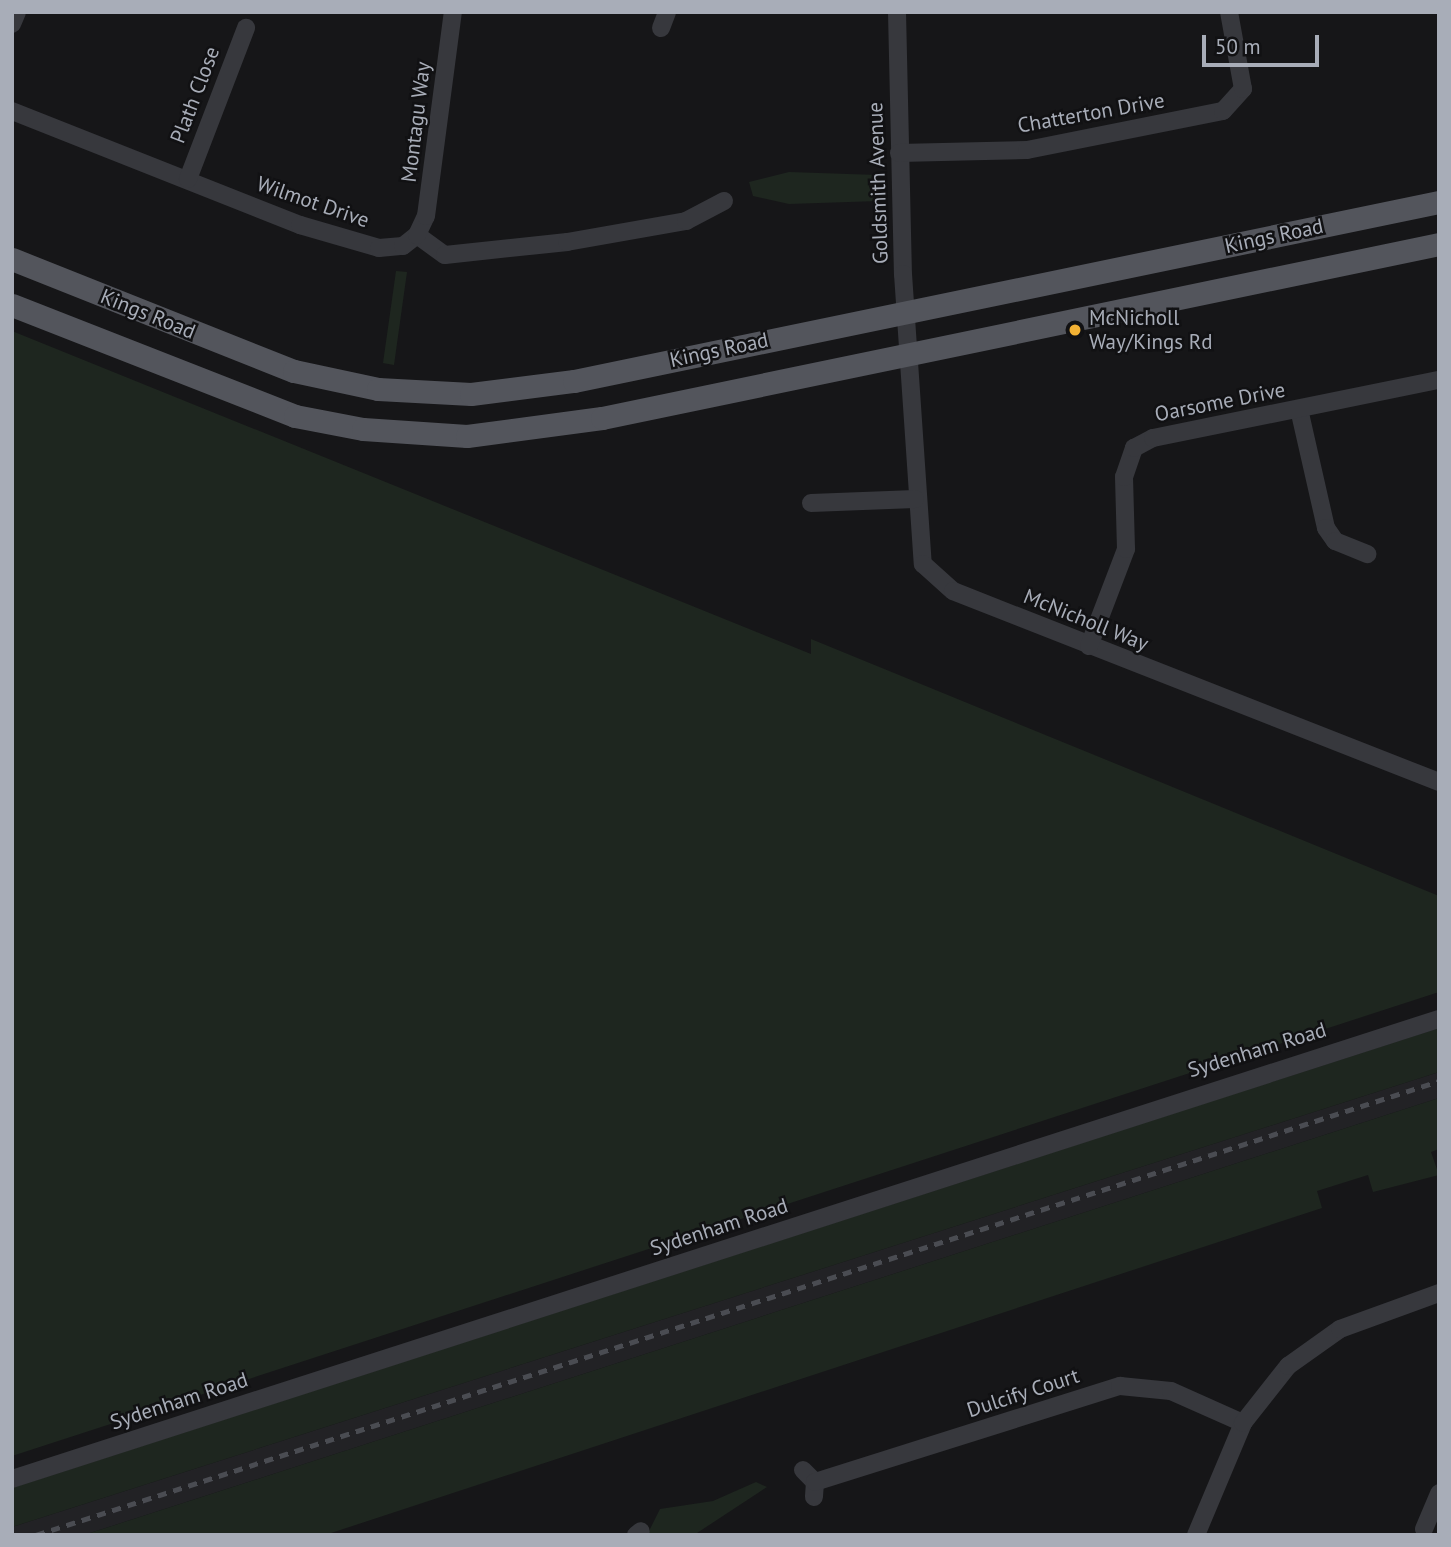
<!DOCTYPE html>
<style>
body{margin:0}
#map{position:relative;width:1451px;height:1547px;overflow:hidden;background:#161618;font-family:"PT Sans",sans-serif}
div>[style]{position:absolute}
.built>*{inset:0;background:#222225}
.green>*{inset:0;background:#1e261f}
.minor>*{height:18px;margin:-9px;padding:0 9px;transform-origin:9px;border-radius:9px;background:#37383d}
.major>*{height:23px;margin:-11.5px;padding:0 11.5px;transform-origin:11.5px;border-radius:11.5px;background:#53555c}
.rail>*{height:4.5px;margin-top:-2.25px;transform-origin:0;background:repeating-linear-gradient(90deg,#4a4c52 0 9px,transparent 0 16px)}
.dots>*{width:19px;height:19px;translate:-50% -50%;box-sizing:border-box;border:4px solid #111113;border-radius:50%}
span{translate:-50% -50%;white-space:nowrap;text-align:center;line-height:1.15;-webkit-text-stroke:5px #111113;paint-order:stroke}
.street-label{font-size:21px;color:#a8adb8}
.poi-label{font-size:21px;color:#a8adb8}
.left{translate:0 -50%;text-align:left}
.frame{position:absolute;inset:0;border:14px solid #a8adb8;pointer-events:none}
.scale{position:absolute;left:1202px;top:35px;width:117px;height:32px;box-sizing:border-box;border:4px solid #a8adb8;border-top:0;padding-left:9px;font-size:21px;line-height:24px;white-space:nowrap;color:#a8adb8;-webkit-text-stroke:5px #111113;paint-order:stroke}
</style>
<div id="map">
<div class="built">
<div style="clip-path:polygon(1439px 1072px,1439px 1098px,84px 1535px,12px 1535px,12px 1527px)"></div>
</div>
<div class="green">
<div style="clip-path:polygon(789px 172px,878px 175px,879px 201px,789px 204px,753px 196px,749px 182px)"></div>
<div style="clip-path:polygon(396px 271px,407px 272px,394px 365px,383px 363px)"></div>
<div style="clip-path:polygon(12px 331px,811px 654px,811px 639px,1439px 896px,1439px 992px,12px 1456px)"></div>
<div style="clip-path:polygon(1439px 1028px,1439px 1072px,12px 1527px,12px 1488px)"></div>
<div style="clip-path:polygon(1439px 1098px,1439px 1149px,1431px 1152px,1439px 1175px,1373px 1192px,1368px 1175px,1317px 1191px,1322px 1208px,325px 1535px,84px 1535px)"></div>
<div style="clip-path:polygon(756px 1482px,767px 1487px,694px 1535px,647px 1535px,660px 1509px,713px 1501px)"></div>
</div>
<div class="minor">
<div style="left:897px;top:12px;width:262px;rotate:88.7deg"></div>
<div style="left:903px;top:274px;width:291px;rotate:86.1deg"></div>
<div style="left:923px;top:564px;width:40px;rotate:42deg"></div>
<div style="left:953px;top:591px;width:522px;rotate:21.46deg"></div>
<div style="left:12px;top:24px;width:13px;rotate:-67deg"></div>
<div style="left:661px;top:28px;width:17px;rotate:-69deg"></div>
<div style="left:12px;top:111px;width:310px;rotate:21.6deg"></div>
<div style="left:300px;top:225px;width:82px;rotate:16.2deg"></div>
<div style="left:379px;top:248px;width:24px;rotate:-5deg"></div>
<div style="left:403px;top:246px;width:18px;rotate:-38deg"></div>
<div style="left:417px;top:235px;width:34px;rotate:36deg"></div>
<div style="left:445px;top:255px;width:123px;rotate:-6.1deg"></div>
<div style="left:567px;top:242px;width:121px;rotate:-10deg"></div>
<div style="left:686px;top:221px;width:43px;rotate:-27.8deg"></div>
<div style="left:899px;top:153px;width:128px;rotate:-1.3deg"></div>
<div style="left:1027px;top:150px;width:200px;rotate:-11.3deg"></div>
<div style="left:1223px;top:111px;width:30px;rotate:-48deg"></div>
<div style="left:1243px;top:89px;width:78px;rotate:-100.3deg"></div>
<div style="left:188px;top:179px;width:162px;rotate:-69deg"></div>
<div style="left:417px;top:235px;width:21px;rotate:-65deg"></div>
<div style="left:426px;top:216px;width:206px;rotate:-82.5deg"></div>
<div style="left:1299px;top:409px;width:122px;rotate:77.2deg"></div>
<div style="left:1326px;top:528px;width:16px;rotate:55deg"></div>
<div style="left:1335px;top:541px;width:35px;rotate:22deg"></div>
<div style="left:811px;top:503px;width:104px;rotate:-2.2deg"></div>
<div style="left:1089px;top:646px;width:104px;rotate:-69.1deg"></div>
<div style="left:1126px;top:549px;width:72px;rotate:-91.6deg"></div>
<div style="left:1124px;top:477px;width:31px;rotate:-71deg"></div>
<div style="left:1134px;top:448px;width:21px;rotate:-28deg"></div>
<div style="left:1153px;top:438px;width:292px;rotate:-11.5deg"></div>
<div style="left:803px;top:1470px;width:17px;rotate:45deg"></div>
<div style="left:815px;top:1482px;width:15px;rotate:94deg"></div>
<div style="left:12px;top:1479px;width:1499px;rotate:-17.87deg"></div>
<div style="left:815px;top:1482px;width:320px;rotate:-17.5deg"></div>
<div style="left:1120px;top:1386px;width:51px;rotate:5.6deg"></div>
<div style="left:1171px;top:1391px;width:79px;rotate:24deg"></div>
<div style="left:1424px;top:1529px;width:39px;rotate:-67deg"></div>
<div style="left:636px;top:1535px;width:6px;rotate:-39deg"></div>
<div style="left:1196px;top:1535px;width:121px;rotate:-67.2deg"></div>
<div style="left:1243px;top:1423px;width:73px;rotate:-51.7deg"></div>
<div style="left:1288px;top:1366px;width:64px;rotate:-35.4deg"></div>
<div style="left:1340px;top:1329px;width:105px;rotate:-20deg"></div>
</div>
<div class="major">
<div style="left:12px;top:259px;width:303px;rotate:21.7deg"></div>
<div style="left:294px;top:371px;width:86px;rotate:12.1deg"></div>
<div style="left:378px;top:389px;width:93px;rotate:3.1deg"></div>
<div style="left:471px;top:394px;width:104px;rotate:-7.2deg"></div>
<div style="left:574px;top:381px;width:883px;rotate:-11.69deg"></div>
<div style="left:12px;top:305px;width:304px;rotate:21.4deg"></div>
<div style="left:295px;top:416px;width:69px;rotate:10.8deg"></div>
<div style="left:363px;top:429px;width:104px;rotate:3.9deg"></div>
<div style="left:467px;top:436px;width:136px;rotate:-7.6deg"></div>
<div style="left:602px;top:418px;width:855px;rotate:-11.74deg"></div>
</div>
<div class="rail">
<div style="left:36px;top:1535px;width:1475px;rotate:-17.93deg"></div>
</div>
<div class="dots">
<div style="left:1075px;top:330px;background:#f2b134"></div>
</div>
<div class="street-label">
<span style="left:195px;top:95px;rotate:-69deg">Plath Close</span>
<span style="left:1091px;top:113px;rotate:-10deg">Chatterton Drive</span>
<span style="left:416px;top:122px;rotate:-83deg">Montagu Way</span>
<span style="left:878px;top:183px;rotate:-92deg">Goldsmith Avenue</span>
<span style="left:313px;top:202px;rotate:19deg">Wilmot Drive</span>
<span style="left:1274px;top:236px;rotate:-12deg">Kings Road</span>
<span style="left:148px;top:314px;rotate:22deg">Kings Road</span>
<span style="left:719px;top:350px;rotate:-12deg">Kings Road</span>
<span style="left:1220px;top:402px;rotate:-11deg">Oarsome Drive</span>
<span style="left:1086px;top:620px;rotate:22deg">McNicholl Way</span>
<span style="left:1257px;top:1050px;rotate:-17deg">Sydenham Road</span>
<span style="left:719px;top:1227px;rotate:-18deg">Sydenham Road</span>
<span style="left:1023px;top:1393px;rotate:-18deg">Dulcify Court</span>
<span style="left:179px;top:1401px;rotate:-18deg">Sydenham Road</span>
</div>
<div class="poi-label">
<span class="left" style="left:1089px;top:330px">McNicholl<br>Way/Kings Rd</span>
</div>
<div class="frame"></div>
<div class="scale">50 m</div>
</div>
